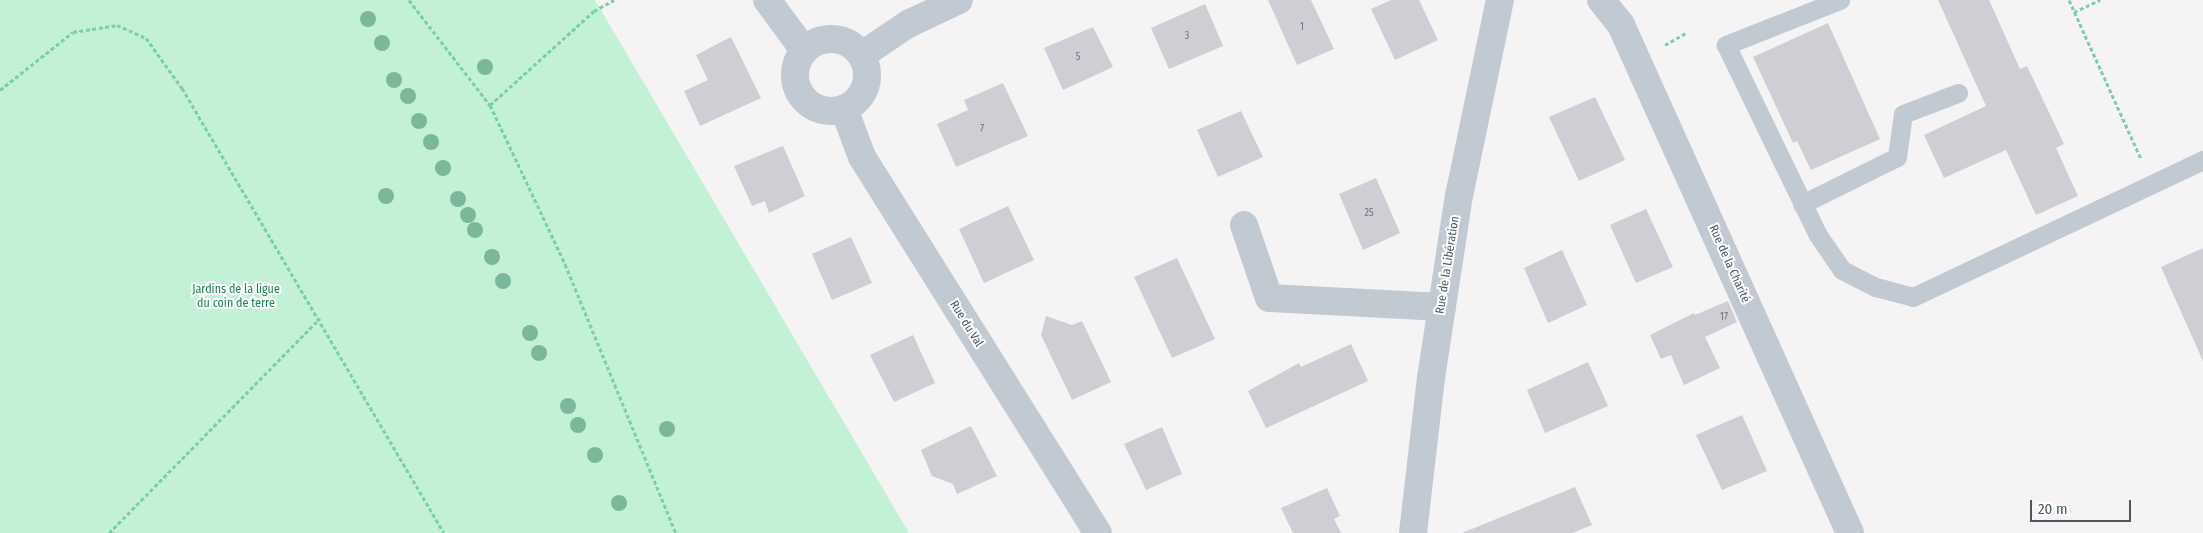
<!DOCTYPE html>
<meta charset="utf-8">
<style>
body{margin:0}
#map{position:relative;width:2203px;height:533px;overflow:hidden;background:#f5f3f3;font-family:"Fira Sans Condensed",sans-serif}
div>[style]{position:absolute}
.green>*{inset:0;background:#c3f1d5}
.building>*{inset:0;background:#cdcfd5}
.path>*{height:3px;margin-top:-1.5px;transform-origin:0;background:repeating-linear-gradient(90deg,#7ad0a6 0 4px,transparent 0 6.5px)}
.lane>*{height:19px;margin:-9.5px;padding:0 9.5px;transform-origin:9.5px;border-radius:9.5px;background:#c1cad2}
.street>*{height:28px;margin:-14px;padding:0 14px;transform-origin:14px;border-radius:14px;background:#c1cad2}
.street>.ring{margin:-14px;padding:0;box-sizing:content-box;background:none;border:28px solid #c1cad2;border-radius:50%}
.trees>*{width:16px;height:16px;margin:-8px;border-radius:50%;background:#7bb799}
span{translate:-50% -50%;white-space:nowrap;text-align:center;line-height:1.15;-webkit-text-stroke:4px #fff;paint-order:stroke}
.number-label{font-size:10px;color:#6b747e}
.number-label span{-webkit-text-stroke-width:0}
.street-label{font-size:12px;color:#4a5661}
.park-label{font-size:12px;color:#17864f}
.scale{position:absolute;left:2030px;top:500px;width:101px;height:22px;box-sizing:border-box;border:2px solid #4a5661;border-top:0;padding-left:6px;font-size:15px;line-height:18px;white-space:nowrap;color:#4a5661;-webkit-text-stroke:4px #fff;paint-order:stroke}
</style>
<div id="map">
<div class="green">
<div style="clip-path:polygon(0 0,595px 0,909px 533px,0 533px)"></div>
</div>
<div class="building">
<div style="clip-path:polygon(1268px 0,1311px 0,1334px 49px,1297px 65px)"></div>
<div style="clip-path:polygon(1391px 0,1419px 0,1438px 40px,1395px 60px,1371px 9px)"></div>
<div style="clip-path:polygon(1938px 0,1989px 0,2020px 69px,2027px 66px,2064px 144px,2056px 148px,2078px 196px,2036px 215px,2006px 150px,1944px 178px,1924px 135px,1986px 106px)"></div>
<div style="clip-path:polygon(1205px 4px,1223px 46px,1169px 69px,1151px 28px)"></div>
<div style="clip-path:polygon(1828px 23px,1880px 139px,1811px 170px,1797px 141px,1793px 143px,1753px 57px)"></div>
<div style="clip-path:polygon(1093px 27px,1113px 67px,1063px 90px,1044px 48px)"></div>
<div style="clip-path:polygon(731px 37px,761px 98px,700px 126px,684px 91px,708px 80px,696px 55px)"></div>
<div style="clip-path:polygon(1003px 83px,1028px 136px,956px 167px,937px 124px,968px 110px,964px 100px)"></div>
<div style="clip-path:polygon(1595px 97px,1625px 160px,1579px 181px,1549px 117px)"></div>
<div style="clip-path:polygon(1241px 111px,1263px 157px,1218px 177px,1197px 130px)"></div>
<div style="clip-path:polygon(783px 146px,805px 196px,769px 213px,765px 201px,752px 206px,734px 166px)"></div>
<div style="clip-path:polygon(1376px 178px,1400px 233px,1363px 250px,1339px 194px)"></div>
<div style="clip-path:polygon(1008px 206px,1034px 260px,984px 283px,959px 229px)"></div>
<div style="clip-path:polygon(1646px 209px,1673px 267px,1636px 283px,1610px 225px)"></div>
<div style="clip-path:polygon(851px 237px,872px 283px,832px 300px,812px 254px)"></div>
<div style="clip-path:polygon(2203px 248px,2203px 361px,2161px 267px)"></div>
<div style="clip-path:polygon(1562px 250px,1587px 305px,1548px 323px,1524px 268px)"></div>
<div style="clip-path:polygon(1177px 258px,1215px 339px,1172px 358px,1134px 277px)"></div>
<div style="clip-path:polygon(1728px 301px,1737px 322px,1705px 337px,1720px 368px,1684px 385px,1671px 355px,1661px 359px,1650px 335px,1694px 313px,1695px 315px)"></div>
<div style="clip-path:polygon(1046px 316px,1072px 325px,1082px 321px,1111px 382px,1072px 400px,1041px 335px)"></div>
<div style="clip-path:polygon(913px 335px,935px 383px,894px 402px,870px 355px)"></div>
<div style="clip-path:polygon(1351px 344px,1368px 381px,1266px 428px,1248px 391px,1299px 363px,1301px 367px)"></div>
<div style="clip-path:polygon(1588px 362px,1608px 406px,1545px 433px,1527px 390px)"></div>
<div style="clip-path:polygon(1742px 415px,1767px 471px,1722px 490px,1696px 435px)"></div>
<div style="clip-path:polygon(971px 426px,997px 476px,957px 494px,953px 484px,932px 476px,921px 450px)"></div>
<div style="clip-path:polygon(1162px 427px,1182px 474px,1146px 490px,1124px 444px)"></div>
<div style="clip-path:polygon(1575px 487px,1592px 525px,1572px 533px,1462px 533px)"></div>
<div style="clip-path:polygon(1327px 488px,1340px 516px,1334px 519px,1341px 533px,1293px 533px,1281px 508px)"></div>
</div>
<div class="path">
<div style="left:409px;top:0;width:133px;rotate:52.4deg"></div>
<div style="left:490px;top:105px;width:176px;rotate:64.7deg"></div>
<div style="left:565px;top:264px;width:291px;rotate:67.6deg"></div>
<div style="left:2069px;top:0;width:175px;rotate:65.6deg"></div>
<div style="left:2074px;top:12px;width:29px;rotate:-25deg"></div>
<div style="left:1665px;top:45px;width:24px;rotate:-30deg"></div>
<div style="left:0;top:90px;width:93px;rotate:-38.5deg"></div>
<div style="left:73px;top:32px;width:45px;rotate:-9deg"></div>
<div style="left:117px;top:25px;width:32px;rotate:24deg"></div>
<div style="left:146px;top:38px;width:62px;rotate:54.2deg"></div>
<div style="left:182px;top:88px;width:516px;rotate:59.51deg"></div>
<div style="left:490px;top:105px;width:140px;rotate:-42.1deg"></div>
<div style="left:594px;top:11px;width:23px;rotate:-29deg"></div>
<div style="left:109px;top:533px;width:301px;rotate:-45.5deg"></div>
</div>
<div class="lane">
<div style="left:1840px;top:0;width:123px;rotate:158.5deg"></div>
<div style="left:1726px;top:45px;width:211px;rotate:64.2deg"></div>
<div style="left:1818px;top:235px;width:42px;rotate:55.6deg"></div>
<div style="left:1842px;top:270px;width:38px;rotate:27deg"></div>
<div style="left:1876px;top:287px;width:38px;rotate:15deg"></div>
<div style="left:1913px;top:297px;width:321px;rotate:-25.3deg"></div>
<div style="left:1802px;top:204px;width:106px;rotate:-26.3deg"></div>
<div style="left:1897px;top:157px;width:43px;rotate:-82.1deg"></div>
<div style="left:1903px;top:114px;width:59px;rotate:-20.9deg"></div>
</div>
<div class="street">
<div style="left:767px;top:0;width:62px;rotate:53.5deg"></div>
<div style="left:1601px;top:0;width:32px;rotate:51deg"></div>
<div style="left:1621px;top:25px;width:557px;rotate:65.73deg"></div>
<div class="ring" style="left:795px;top:39px;width:44px;height:44px"></div>
<div style="left:862px;top:55px;width:55px;rotate:-34deg"></div>
<div style="left:908px;top:24px;width:56px;rotate:-25.2deg"></div>
<div style="left:844px;top:109px;width:51px;rotate:69.4deg"></div>
<div style="left:862px;top:157px;width:444px;rotate:57.9deg"></div>
<div style="left:1244px;top:225px;width:77px;rotate:71.1deg"></div>
<div style="left:1269px;top:298px;width:173px;rotate:3deg"></div>
<div style="left:1413px;top:533px;width:156px;rotate:-83.4deg"></div>
<div style="left:1431px;top:378px;width:184px;rotate:-81.3deg"></div>
<div style="left:1459px;top:196px;width:200px;rotate:-78.2deg"></div>
</div>
<div class="trees">
<div style="left:368px;top:19px"></div>
<div style="left:382px;top:43px"></div>
<div style="left:485px;top:67px"></div>
<div style="left:394px;top:80px"></div>
<div style="left:408px;top:96px"></div>
<div style="left:419px;top:121px"></div>
<div style="left:431px;top:142px"></div>
<div style="left:443px;top:168px"></div>
<div style="left:386px;top:196px"></div>
<div style="left:458px;top:199px"></div>
<div style="left:468px;top:215px"></div>
<div style="left:475px;top:230px"></div>
<div style="left:492px;top:257px"></div>
<div style="left:503px;top:281px"></div>
<div style="left:530px;top:333px"></div>
<div style="left:539px;top:353px"></div>
<div style="left:568px;top:406px"></div>
<div style="left:578px;top:425px"></div>
<div style="left:667px;top:429px"></div>
<div style="left:595px;top:455px"></div>
<div style="left:619px;top:503px"></div>
</div>
<div class="number-label">
<span style="left:1302px;top:28px">1</span>
<span style="left:1187px;top:37px">3</span>
<span style="left:1078px;top:58px">5</span>
<span style="left:982px;top:130px">7</span>
<span style="left:1369px;top:214px">25</span>
<span style="left:1724px;top:318px">17</span>
</div>
<div class="street-label">
<span style="left:1729px;top:264px;rotate:66deg">Rue de la Charité</span>
<span style="left:1448px;top:265px;rotate:-81deg">Rue de la Libération</span>
<span style="left:966px;top:324px;rotate:58deg">Rue du Val</span>
</div>
<div class="park-label">
<span style="left:236px;top:297px">Jardins de la ligue<br>du coin de terre</span>
</div>
<div class="scale">20 m</div>
</div>
